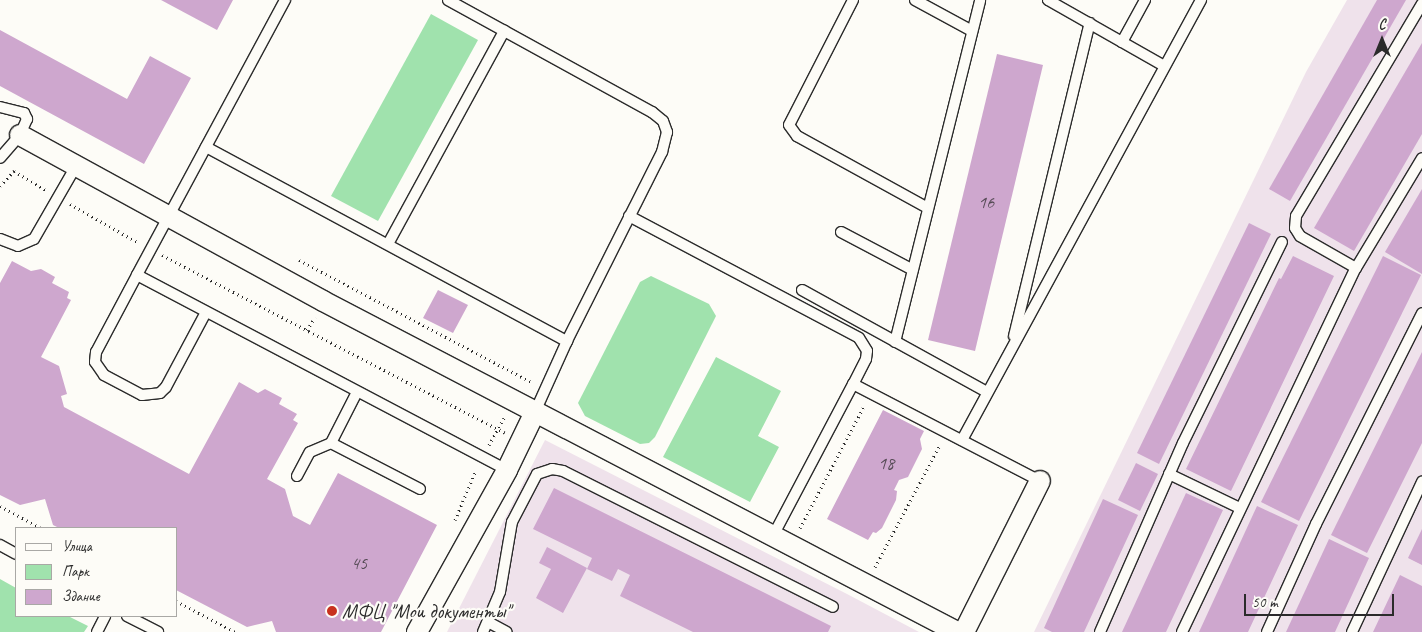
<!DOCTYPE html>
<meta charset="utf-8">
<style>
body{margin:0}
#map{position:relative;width:1422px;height:632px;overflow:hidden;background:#fdfcf7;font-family:Caveat,sans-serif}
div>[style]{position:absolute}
.built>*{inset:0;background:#efe2eb}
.green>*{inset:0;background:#a0e2ad}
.building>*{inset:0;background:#cea7ce}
.path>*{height:3px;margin-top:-1.5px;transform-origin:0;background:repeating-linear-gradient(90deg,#2b2b2b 0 1px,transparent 0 5px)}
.roads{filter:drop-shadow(1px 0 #2b2b2b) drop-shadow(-1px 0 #2b2b2b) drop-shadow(0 1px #2b2b2b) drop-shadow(0 -1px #2b2b2b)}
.lane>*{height:10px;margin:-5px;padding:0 5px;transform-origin:5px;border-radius:5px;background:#fdfcf7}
.street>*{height:20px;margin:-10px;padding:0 10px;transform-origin:10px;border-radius:10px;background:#fdfcf7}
.dots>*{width:14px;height:14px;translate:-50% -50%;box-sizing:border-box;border:2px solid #fdfcf7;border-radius:50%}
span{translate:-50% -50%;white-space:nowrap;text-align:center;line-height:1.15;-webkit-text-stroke:4.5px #fdfcf7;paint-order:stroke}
.number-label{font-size:18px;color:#544a54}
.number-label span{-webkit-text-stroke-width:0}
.poi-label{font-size:20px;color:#2b2b2b}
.left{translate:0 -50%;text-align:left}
.legend{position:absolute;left:15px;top:527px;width:162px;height:90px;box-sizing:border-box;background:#fdfcf7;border:1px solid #a9a8a5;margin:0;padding:6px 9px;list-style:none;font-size:15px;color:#2b2b2b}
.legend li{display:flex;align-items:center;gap:10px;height:25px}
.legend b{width:25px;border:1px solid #a9a8a5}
.north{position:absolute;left:1357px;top:15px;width:50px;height:50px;-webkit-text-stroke:4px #fdfcf7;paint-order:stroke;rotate:0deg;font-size:14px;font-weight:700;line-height:20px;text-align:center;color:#2b2b2b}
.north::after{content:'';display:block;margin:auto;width:18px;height:22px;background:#2b2b2b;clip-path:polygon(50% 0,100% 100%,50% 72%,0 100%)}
.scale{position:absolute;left:1244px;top:594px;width:150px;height:22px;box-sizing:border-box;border:2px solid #2b2b2b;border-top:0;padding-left:6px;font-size:15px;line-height:18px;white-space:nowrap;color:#2b2b2b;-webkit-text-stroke:4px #fdfcf7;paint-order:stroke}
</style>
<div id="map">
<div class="built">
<div style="clip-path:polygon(1347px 0,1422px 0,1422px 632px,1034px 632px,1306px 72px)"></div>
<div style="clip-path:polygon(545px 440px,847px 594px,919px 632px,447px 632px)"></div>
</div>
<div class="green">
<div style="clip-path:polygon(431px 14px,478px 40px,378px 221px,331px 196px)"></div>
<div style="clip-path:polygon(651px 276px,709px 304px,716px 316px,655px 437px,649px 443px,640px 444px,585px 416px,578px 403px,640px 282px)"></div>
<div style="clip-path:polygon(716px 357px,781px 391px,758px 436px,779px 447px,750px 502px,663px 457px)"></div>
<div style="clip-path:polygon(0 579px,16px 588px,16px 616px,68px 616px,88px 626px,84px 632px,0 632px)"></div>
</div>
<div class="building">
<div style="clip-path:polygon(161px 0,233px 0,217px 30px)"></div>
<div style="clip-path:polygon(1377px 0,1406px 0,1290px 201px,1269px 189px)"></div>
<div style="clip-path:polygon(0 30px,127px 99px,150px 56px,191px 78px,144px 164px,0 86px)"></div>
<div style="clip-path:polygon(1422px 43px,1422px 134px,1354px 251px,1314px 228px)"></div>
<div style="clip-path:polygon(997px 54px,1043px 65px,975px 351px,928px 340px)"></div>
<div style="clip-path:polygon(1422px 189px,1422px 274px,1385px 252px)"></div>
<div style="clip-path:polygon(1249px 223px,1271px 234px,1159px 464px,1137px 453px)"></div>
<div style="clip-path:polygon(1293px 256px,1334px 276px,1231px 491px,1186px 469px,1279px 278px,1281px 279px)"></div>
<div style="clip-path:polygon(1383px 256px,1421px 275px,1299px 521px,1261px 502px)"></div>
<div style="clip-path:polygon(12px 261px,31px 271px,41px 269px,55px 277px,52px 283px,69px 292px,67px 298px,71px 300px,41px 357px,59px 366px,67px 394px,61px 396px,64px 407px,189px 474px,239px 382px,258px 393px,265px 389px,282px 398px,279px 404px,297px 414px,293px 420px,298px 423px,267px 479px,285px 489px,293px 516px,310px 525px,338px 473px,437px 525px,381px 632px,276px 632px,272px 621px,247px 627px,176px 590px,176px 528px,59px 528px,53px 525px,45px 499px,20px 505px,0 495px,0 283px)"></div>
<div style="clip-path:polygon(438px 290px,468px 305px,453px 333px,423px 318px)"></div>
<div style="clip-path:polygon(1422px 352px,1422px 443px,1367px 553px,1331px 535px)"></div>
<div style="clip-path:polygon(883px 410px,924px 431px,920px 439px,922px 449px,908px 477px,899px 480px,894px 490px,897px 491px,896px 500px,882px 528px,876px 533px,873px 532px,868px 540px,827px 519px)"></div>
<div style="clip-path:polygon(1136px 463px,1158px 474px,1140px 511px,1118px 500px)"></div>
<div style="clip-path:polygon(554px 488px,831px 626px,828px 632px,693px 632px,620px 596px,630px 575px,618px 569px,612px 581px,587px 569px,592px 558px,533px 529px)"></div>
<div style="clip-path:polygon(1186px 493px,1223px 510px,1166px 632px,1122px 632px)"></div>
<div style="clip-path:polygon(1103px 499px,1138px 515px,1084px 632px,1052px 632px,1044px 628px)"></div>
<div style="clip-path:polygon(1257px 506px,1298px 525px,1248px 632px,1199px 632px)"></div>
<div style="clip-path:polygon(1422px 529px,1422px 565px,1408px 558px)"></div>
<div style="clip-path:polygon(1329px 539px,1369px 558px,1335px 632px,1286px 632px)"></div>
<div style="clip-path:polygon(547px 547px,587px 568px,563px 613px,536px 598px,551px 569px,539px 563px)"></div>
<div style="clip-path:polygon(1400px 575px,1422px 586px,1422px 632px,1373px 632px)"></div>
</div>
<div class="path">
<div style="left:0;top:186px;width:21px;rotate:-47deg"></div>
<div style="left:14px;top:171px;width:37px;rotate:31deg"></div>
<div style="left:70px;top:204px;width:79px;rotate:29.5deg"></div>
<div style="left:162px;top:255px;width:386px;rotate:27.4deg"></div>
<div style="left:299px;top:260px;width:264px;rotate:27.7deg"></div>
<div style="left:307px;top:330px;width:15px;rotate:-58deg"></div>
<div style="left:489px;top:445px;width:31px;rotate:-61deg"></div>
<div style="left:0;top:506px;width:47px;rotate:28.2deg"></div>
<div style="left:455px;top:520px;width:54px;rotate:-67.2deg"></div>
<div style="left:800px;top:528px;width:138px;rotate:-62.3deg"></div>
<div style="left:875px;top:567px;width:138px;rotate:-62deg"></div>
<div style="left:176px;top:601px;width:67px;rotate:27.7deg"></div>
</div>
<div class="roads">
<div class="lane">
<div style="left:285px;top:0;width:312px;rotate:118.3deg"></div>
<div style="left:137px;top:275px;width:418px;rotate:27.8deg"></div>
<div style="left:448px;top:0;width:233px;rotate:28.8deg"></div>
<div style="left:652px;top:112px;width:14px;rotate:39deg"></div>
<div style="left:663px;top:121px;width:12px;rotate:70deg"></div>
<div style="left:667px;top:132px;width:21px;rotate:104deg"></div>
<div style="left:662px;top:152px;width:212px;rotate:116.7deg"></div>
<div style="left:567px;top:341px;width:78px;rotate:114.3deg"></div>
<div style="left:853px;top:0;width:140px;rotate:117.1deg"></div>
<div style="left:789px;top:125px;width:14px;rotate:54deg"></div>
<div style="left:797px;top:136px;width:149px;rotate:28.8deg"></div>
<div style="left:915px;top:0;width:65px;rotate:28.5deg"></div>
<div style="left:1048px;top:0;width:133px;rotate:29.6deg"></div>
<div style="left:1122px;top:42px;width:48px;rotate:-61.3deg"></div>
<div style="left:0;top:107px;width:25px;rotate:14deg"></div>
<div style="left:24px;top:113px;width:7px;rotate:63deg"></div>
<div style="left:27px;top:119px;width:17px;rotate:114deg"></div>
<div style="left:20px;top:135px;width:30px;rotate:131deg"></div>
<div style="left:206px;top:147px;width:410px;rotate:28.3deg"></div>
<div style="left:629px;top:216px;width:260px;rotate:27.9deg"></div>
<div style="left:859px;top:338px;width:15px;rotate:58deg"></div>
<div style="left:867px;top:351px;width:8px;rotate:97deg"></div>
<div style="left:866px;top:359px;width:28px;rotate:117deg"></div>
<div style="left:841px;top:232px;width:81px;rotate:27.8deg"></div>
<div style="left:0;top:239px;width:19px;rotate:21deg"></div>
<div style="left:18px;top:246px;width:17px;rotate:-24deg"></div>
<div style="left:34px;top:239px;width:84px;rotate:-60.1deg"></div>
<div style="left:388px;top:244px;width:243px;rotate:-61.4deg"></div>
<div style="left:1356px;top:268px;width:64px;rotate:-150.3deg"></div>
<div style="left:1300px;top:236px;width:9px;rotate:-122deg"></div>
<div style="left:1295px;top:228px;width:12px;rotate:-85deg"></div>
<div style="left:1296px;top:216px;width:247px;rotate:-59.3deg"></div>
<div style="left:137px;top:275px;width:87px;rotate:118deg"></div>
<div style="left:96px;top:352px;width:10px;rotate:96deg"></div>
<div style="left:95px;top:362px;width:16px;rotate:55deg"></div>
<div style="left:104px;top:375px;width:43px;rotate:27.8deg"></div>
<div style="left:142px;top:395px;width:18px;rotate:-6deg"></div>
<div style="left:160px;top:393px;width:8px;rotate:-45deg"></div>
<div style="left:166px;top:387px;width:85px;rotate:-61.9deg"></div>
<div style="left:802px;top:290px;width:211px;rotate:28.9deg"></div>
<div style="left:1014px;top:336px;width:322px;rotate:-76.4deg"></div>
<div style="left:895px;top:342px;width:352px;rotate:-76deg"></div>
<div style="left:357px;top:392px;width:57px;rotate:117deg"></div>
<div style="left:331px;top:443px;width:100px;rotate:27.3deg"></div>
<div style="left:962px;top:440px;width:501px;rotate:-61.49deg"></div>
<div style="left:1169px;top:474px;width:79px;rotate:25.6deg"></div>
<div style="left:297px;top:476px;width:27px;rotate:-62deg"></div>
<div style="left:310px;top:452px;width:23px;rotate:-23deg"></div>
<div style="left:774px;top:534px;width:170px;rotate:-62.2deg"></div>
<div style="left:853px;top:384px;width:211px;rotate:27.4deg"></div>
<div style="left:0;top:545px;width:18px;rotate:29deg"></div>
<div style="left:127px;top:616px;width:35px;rotate:27deg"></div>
<div style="left:488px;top:622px;width:21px;rotate:28deg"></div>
<div style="left:97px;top:632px;width:18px;rotate:-63deg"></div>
<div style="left:483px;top:632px;width:43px;rotate:-67deg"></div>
<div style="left:500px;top:592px;width:71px;rotate:-80.3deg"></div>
<div style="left:512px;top:522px;width:54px;rotate:-62.5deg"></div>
<div style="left:537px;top:474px;width:16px;rotate:-18deg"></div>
<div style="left:552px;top:469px;width:11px;rotate:10deg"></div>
<div style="left:563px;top:471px;width:302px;rotate:26.7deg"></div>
<div style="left:1100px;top:632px;width:206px;rotate:-66.3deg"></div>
<div style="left:1183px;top:443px;width:224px;rotate:-63.8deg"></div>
<div style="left:1182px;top:632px;width:403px;rotate:-64.5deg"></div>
<div style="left:1356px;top:268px;width:128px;rotate:-59deg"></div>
<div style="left:1267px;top:632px;width:119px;rotate:-65.6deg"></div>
<div style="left:1316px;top:524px;width:236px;rotate:-63.3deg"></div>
<div style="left:1352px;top:632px;width:166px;rotate:-65deg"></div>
</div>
<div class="street">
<div style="left:20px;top:135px;width:345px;rotate:28.7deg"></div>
<div style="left:323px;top:301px;width:715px;rotate:27.57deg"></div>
<div style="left:417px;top:632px;width:185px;rotate:-60.9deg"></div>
<div style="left:507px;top:470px;width:64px;rotate:-64.2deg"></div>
<div style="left:964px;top:632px;width:169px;rotate:-63.3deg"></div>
</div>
</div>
<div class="dots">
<div style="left:332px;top:611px;background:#c8321e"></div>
</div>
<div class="number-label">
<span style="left:986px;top:202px">16</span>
<span style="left:886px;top:463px">18</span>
<span style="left:359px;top:563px">45</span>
</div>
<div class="poi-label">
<span class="left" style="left:342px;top:611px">МФЦ "Мои документы"</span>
</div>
<ul class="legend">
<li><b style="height:6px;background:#fdfcf7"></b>Улица</li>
<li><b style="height:14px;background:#a0e2ad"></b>Парк</li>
<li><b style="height:14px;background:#cea7ce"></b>Здание</li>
</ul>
<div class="north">С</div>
<div class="scale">50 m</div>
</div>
